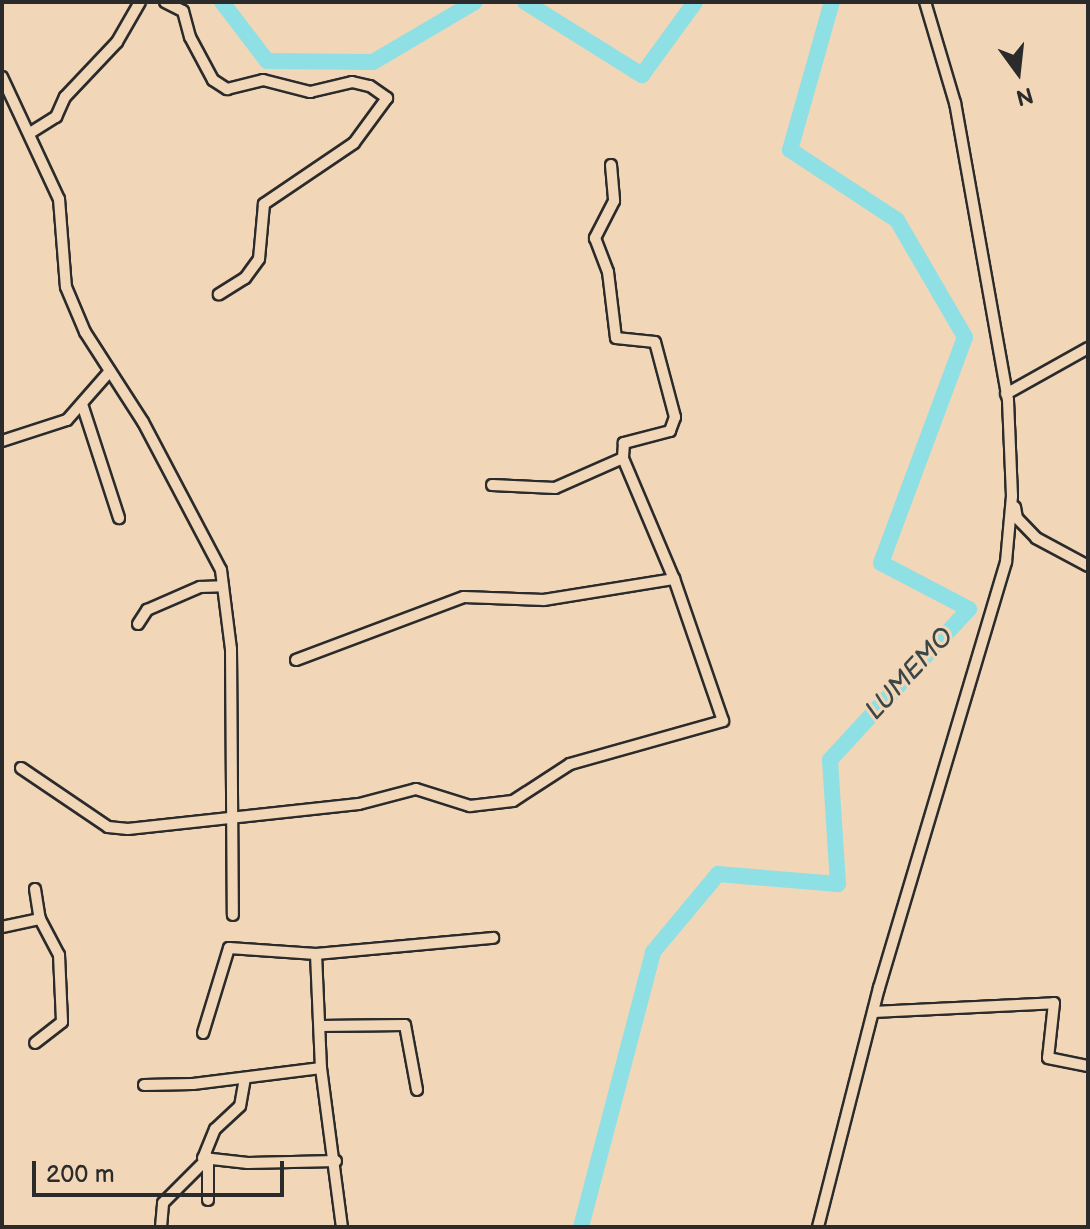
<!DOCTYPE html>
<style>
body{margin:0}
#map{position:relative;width:1090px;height:1229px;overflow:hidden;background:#f1d7b8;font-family:"Balsamiq Sans",sans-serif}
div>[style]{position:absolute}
.river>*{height:16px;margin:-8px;padding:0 8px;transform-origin:8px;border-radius:8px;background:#8ee0e5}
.roads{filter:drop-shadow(2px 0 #2b2b2b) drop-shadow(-2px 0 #2b2b2b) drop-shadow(0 2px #2b2b2b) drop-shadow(0 -2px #2b2b2b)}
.minor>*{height:10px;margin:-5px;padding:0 5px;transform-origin:5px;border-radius:5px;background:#f1d7b8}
span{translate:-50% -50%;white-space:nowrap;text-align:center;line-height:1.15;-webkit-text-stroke:6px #f1d7b8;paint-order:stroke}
.water-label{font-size:26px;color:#3a4647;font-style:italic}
.frame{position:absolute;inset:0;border:4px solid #2b2b2b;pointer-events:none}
.north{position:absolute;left:978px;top:32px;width:80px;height:80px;-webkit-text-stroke:6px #f1d7b8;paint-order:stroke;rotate:165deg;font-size:22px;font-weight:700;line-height:32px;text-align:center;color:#2b2b2b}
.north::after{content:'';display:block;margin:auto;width:28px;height:36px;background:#2b2b2b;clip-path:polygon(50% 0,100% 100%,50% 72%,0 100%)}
.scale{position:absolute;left:32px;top:1161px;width:252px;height:36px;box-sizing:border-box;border:4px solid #2b2b2b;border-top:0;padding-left:10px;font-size:24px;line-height:28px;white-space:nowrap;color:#2b2b2b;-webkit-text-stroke:6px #f1d7b8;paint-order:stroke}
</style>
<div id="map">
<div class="river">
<div style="left:222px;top:2px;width:74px;rotate:52.7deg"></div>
<div style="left:267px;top:61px;width:106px;rotate:0.5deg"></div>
<div style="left:373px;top:62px;width:118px;rotate:-30.5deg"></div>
<div style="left:525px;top:2px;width:138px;rotate:32deg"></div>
<div style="left:642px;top:75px;width:90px;rotate:-54deg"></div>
<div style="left:581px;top:1227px;width:284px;rotate:-75.3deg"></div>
<div style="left:653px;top:952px;width:102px;rotate:-50.2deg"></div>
<div style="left:718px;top:874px;width:120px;rotate:4.8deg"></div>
<div style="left:838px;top:884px;width:124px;rotate:-93.7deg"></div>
<div style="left:830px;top:760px;width:205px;rotate:-47.4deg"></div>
<div style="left:969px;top:609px;width:99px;rotate:-152.4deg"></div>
<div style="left:881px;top:563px;width:241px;rotate:-69.6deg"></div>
<div style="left:965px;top:337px;width:135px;rotate:-120.2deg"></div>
<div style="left:897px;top:220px;width:128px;rotate:-146.8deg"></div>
<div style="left:790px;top:150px;width:154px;rotate:-74.2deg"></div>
</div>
<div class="roads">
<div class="minor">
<div style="left:165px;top:2px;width:20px;rotate:27deg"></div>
<div style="left:183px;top:11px;width:27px;rotate:75deg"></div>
<div style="left:190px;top:37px;width:49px;rotate:61.9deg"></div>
<div style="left:213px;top:80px;width:17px;rotate:33deg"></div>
<div style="left:227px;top:89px;width:37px;rotate:-14deg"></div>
<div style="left:263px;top:80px;width:49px;rotate:14.3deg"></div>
<div style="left:310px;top:92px;width:43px;rotate:-13.4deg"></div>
<div style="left:352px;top:82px;width:18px;rotate:13deg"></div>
<div style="left:370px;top:86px;width:21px;rotate:35deg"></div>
<div style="left:387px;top:98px;width:56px;rotate:126.3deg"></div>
<div style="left:354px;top:143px;width:109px;rotate:145.9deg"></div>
<div style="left:264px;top:204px;width:55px;rotate:95.2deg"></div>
<div style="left:259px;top:259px;width:24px;rotate:126deg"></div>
<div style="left:245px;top:278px;width:31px;rotate:148deg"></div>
<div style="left:2px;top:77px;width:135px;rotate:65deg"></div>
<div style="left:59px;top:199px;width:88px;rotate:85.5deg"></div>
<div style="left:66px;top:287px;width:49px;rotate:67.1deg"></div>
<div style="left:85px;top:332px;width:107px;rotate:57.2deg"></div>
<div style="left:143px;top:422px;width:167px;rotate:62.2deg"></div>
<div style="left:221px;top:570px;width:80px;rotate:82.8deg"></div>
<div style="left:231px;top:649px;width:266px;rotate:89.6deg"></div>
<div style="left:30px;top:133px;width:31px;rotate:-32deg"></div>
<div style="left:56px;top:117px;width:22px;rotate:-66deg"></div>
<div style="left:65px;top:97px;width:76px;rotate:-46.6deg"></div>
<div style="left:117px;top:42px;width:46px;rotate:-60.1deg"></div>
<div style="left:611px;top:165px;width:36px;rotate:85deg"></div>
<div style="left:614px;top:201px;width:42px;rotate:117.2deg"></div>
<div style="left:595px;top:238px;width:36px;rotate:69deg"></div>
<div style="left:608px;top:272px;width:66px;rotate:83.1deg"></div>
<div style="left:616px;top:338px;width:39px;rotate:6deg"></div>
<div style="left:655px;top:342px;width:78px;rotate:75.1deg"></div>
<div style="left:675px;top:417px;width:15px;rotate:110deg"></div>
<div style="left:670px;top:431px;width:48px;rotate:165.4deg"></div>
<div style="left:624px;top:443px;width:15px;rotate:94deg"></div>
<div style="left:1006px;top:394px;width:94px;rotate:-29.3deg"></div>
<div style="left:82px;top:404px;width:120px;rotate:72deg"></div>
<div style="left:2px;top:441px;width:68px;rotate:-17.9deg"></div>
<div style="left:67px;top:420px;width:65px;rotate:-48.7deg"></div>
<div style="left:1015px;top:507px;width:11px;rotate:80deg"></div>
<div style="left:1017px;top:518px;width:28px;rotate:46deg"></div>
<div style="left:1036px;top:538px;width:59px;rotate:28.3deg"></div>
<div style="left:138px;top:624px;width:17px;rotate:-57deg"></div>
<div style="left:147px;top:610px;width:58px;rotate:-23.5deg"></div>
<div style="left:200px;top:587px;width:23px;rotate:-2deg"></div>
<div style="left:296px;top:660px;width:179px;rotate:-20.6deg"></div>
<div style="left:464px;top:597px;width:80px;rotate:2.1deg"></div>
<div style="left:544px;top:600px;width:132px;rotate:-9.2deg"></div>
<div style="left:21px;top:768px;width:105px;rotate:34.1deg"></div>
<div style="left:108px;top:827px;width:20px;rotate:6deg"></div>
<div style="left:128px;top:829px;width:232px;rotate:-6.2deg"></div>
<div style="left:359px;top:804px;width:59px;rotate:-14.7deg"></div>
<div style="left:416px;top:789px;width:57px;rotate:17.5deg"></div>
<div style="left:470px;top:806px;width:43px;rotate:-6.6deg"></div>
<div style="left:513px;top:801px;width:68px;rotate:-33deg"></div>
<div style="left:570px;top:764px;width:159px;rotate:-15.7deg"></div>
<div style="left:723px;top:721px;width:150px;rotate:-109deg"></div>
<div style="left:674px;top:579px;width:131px;rotate:-112.9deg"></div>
<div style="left:623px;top:458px;width:74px;rotate:156.2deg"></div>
<div style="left:555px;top:488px;width:63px;rotate:-177.3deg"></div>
<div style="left:35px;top:889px;width:30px;rotate:81deg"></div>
<div style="left:40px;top:919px;width:41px;rotate:62.2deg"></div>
<div style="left:59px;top:955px;width:67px;rotate:87.4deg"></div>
<div style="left:62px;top:1022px;width:34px;rotate:142deg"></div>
<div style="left:2px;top:927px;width:39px;rotate:-12deg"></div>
<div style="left:316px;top:954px;width:114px;rotate:87.5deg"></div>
<div style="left:321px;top:1068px;width:160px;rotate:82.5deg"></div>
<div style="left:873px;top:1012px;width:181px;rotate:-2.8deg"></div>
<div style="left:1054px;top:1003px;width:55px;rotate:96.2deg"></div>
<div style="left:1048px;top:1058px;width:41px;rotate:11.3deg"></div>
<div style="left:320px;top:1026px;width:85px;rotate:-0.7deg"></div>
<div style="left:405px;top:1025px;width:66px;rotate:79.5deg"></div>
<div style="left:203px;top:1033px;width:89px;rotate:-73deg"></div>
<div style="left:229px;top:948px;width:87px;rotate:3.9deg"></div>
<div style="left:316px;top:954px;width:178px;rotate:-5.2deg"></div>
<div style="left:245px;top:1078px;width:28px;rotate:100deg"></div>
<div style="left:240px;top:1106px;width:34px;rotate:137deg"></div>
<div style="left:215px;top:1129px;width:31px;rotate:112deg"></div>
<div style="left:203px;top:1158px;width:45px;rotate:6.3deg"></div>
<div style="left:248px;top:1163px;width:88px;rotate:-1.3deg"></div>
<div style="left:144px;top:1085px;width:49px;rotate:-1.2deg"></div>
<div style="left:193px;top:1084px;width:129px;rotate:-7.1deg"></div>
<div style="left:208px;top:1158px;width:42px;rotate:90deg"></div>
<div style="left:161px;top:1227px;width:24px;rotate:-85deg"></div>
<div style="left:163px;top:1203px;width:64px;rotate:-45deg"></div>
<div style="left:818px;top:1227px;width:247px;rotate:-75.7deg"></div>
<div style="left:879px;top:988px;width:445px;rotate:-73.4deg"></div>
<div style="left:1006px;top:562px;width:66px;rotate:-84.8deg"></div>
<div style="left:1012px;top:496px;width:96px;rotate:-92.4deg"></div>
<div style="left:1008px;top:400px;width:302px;rotate:-100.1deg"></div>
<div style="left:955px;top:103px;width:105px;rotate:-106.5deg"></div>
</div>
</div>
<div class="water-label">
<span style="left:910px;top:674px;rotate:-47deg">LUMEMO</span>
</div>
<div class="frame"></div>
<div class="north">N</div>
<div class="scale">200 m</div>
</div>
